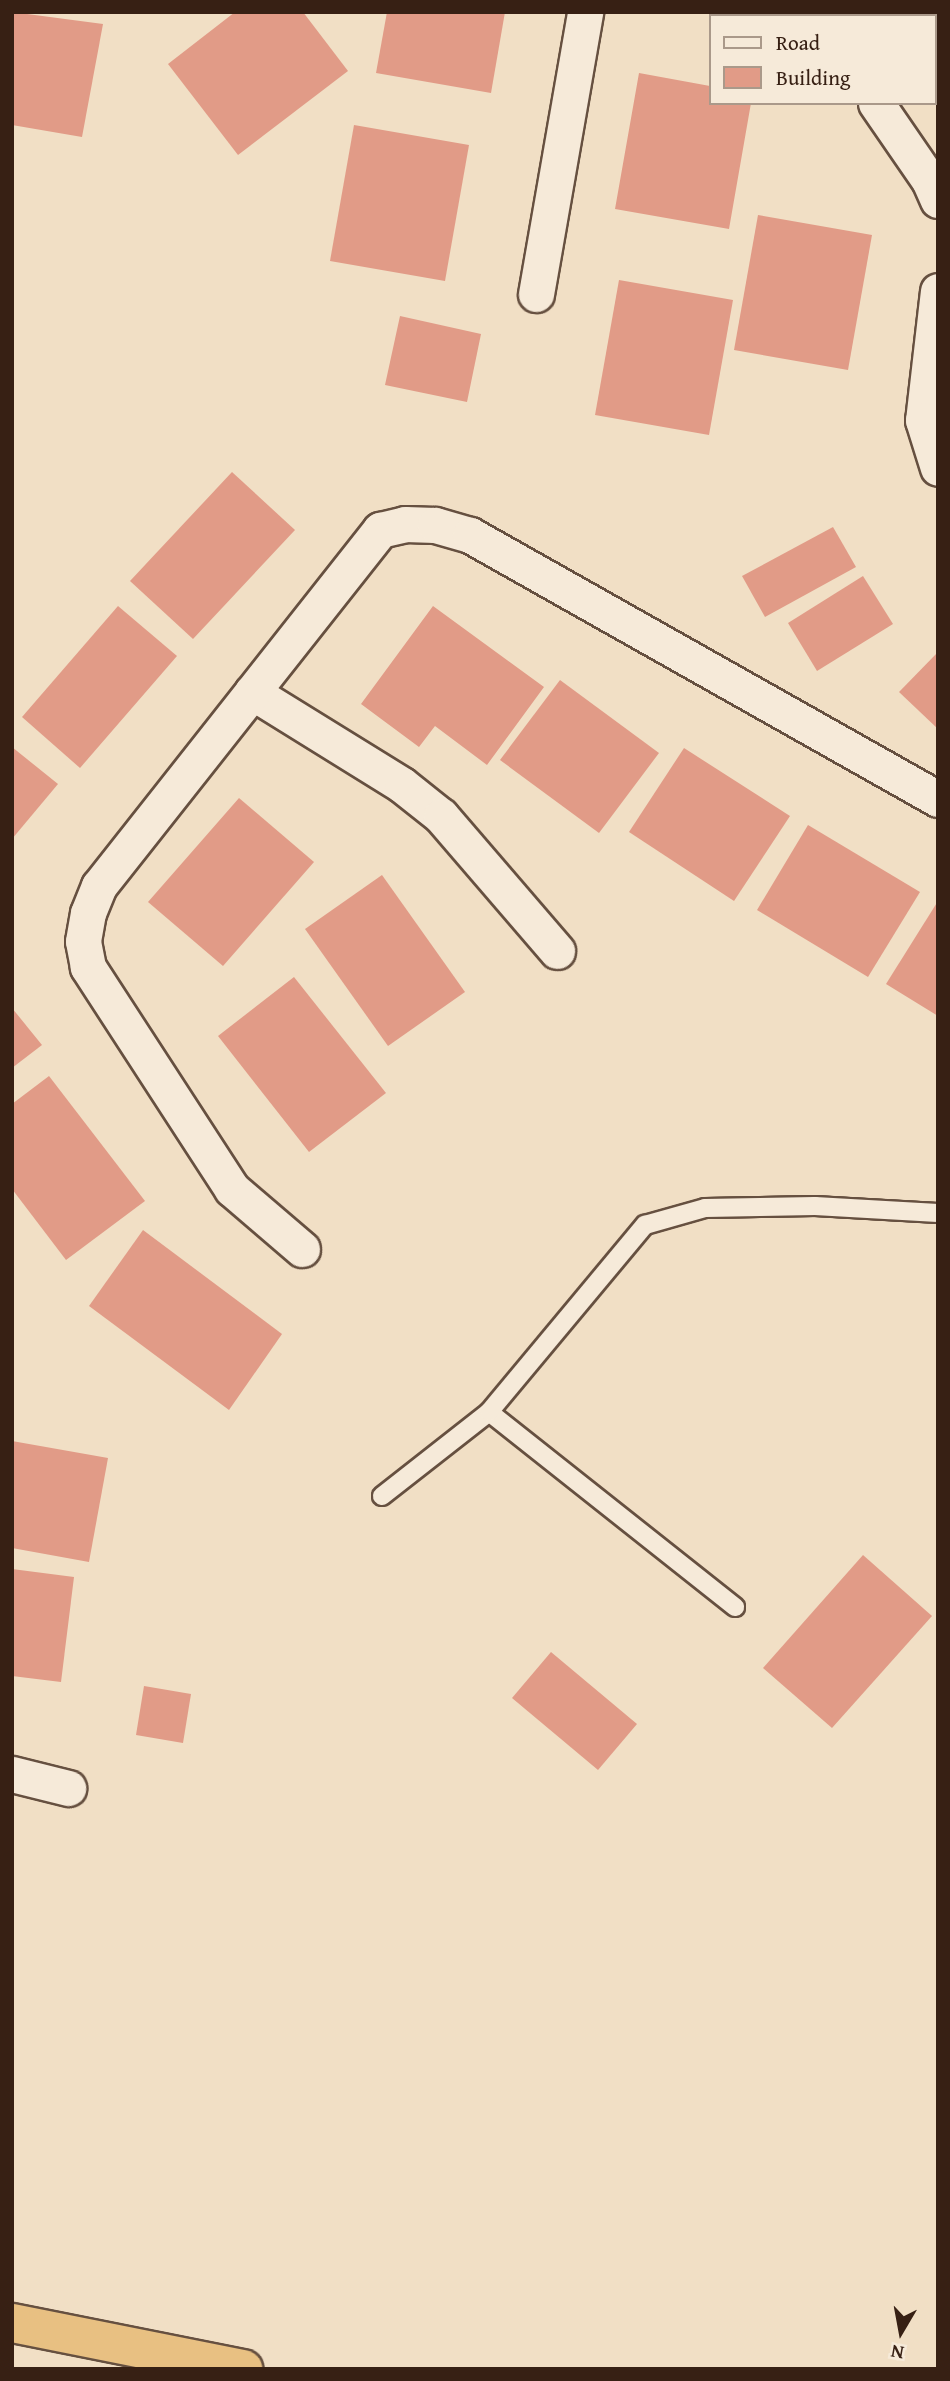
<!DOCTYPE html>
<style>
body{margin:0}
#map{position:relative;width:950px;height:2381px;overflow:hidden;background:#f1dfc5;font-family:"Gentium Book Plus",serif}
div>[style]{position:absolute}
.building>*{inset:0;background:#e19b87}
.roads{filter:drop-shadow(2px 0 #665040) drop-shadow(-2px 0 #665040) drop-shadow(0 2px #665040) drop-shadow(0 -2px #665040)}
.service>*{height:18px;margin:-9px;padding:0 9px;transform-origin:9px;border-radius:9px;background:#f6ead9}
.minor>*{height:35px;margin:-17.5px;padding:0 17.5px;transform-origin:17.5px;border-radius:17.5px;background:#f6ead9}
.motorway>*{height:38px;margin:-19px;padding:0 19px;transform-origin:19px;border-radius:19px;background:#e8c082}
span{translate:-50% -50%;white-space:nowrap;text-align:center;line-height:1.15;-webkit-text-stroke:5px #f6ead9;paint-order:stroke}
.frame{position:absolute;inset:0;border:14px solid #372014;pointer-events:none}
.legend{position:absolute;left:709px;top:14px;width:228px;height:91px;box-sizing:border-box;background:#f6ead9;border:2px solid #aa998a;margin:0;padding:9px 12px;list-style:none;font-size:21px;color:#372014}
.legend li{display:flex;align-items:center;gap:14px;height:35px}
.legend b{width:35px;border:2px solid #aa998a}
.north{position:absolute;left:866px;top:2297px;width:70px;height:70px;-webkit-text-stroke:5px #f6ead9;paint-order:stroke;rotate:190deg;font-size:19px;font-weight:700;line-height:28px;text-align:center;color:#372014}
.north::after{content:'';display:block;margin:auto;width:24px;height:32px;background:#372014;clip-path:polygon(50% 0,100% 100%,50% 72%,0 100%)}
</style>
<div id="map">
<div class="building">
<div style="clip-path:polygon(12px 12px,103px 24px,82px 137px,12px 125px)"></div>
<div style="clip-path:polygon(235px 12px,303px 12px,348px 71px,238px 155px,168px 64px)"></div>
<div style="clip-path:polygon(387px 12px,505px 12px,491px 93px,376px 73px)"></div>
<div style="clip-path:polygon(639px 73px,710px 86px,710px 103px,751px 103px,729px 229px,615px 209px)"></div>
<div style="clip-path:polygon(354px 125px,469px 145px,445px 281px,330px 261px)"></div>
<div style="clip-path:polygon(758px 215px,872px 235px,848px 370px,734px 350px)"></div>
<div style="clip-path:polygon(619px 280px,733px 300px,709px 435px,595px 415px)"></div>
<div style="clip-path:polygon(400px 316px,481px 334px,467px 402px,385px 385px)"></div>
<div style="clip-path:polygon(232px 472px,295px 530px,193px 639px,130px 581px)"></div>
<div style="clip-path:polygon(833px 527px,856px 567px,765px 617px,742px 576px)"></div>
<div style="clip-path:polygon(863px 576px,893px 624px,817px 671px,788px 623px)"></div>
<div style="clip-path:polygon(118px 606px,177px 656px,80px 768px,22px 717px)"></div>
<div style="clip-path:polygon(433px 606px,544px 687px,487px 765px,435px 726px,419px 747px,361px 704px)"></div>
<div style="clip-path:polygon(938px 652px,938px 729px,899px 692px)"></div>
<div style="clip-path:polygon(560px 680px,659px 753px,599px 833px,500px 760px)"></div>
<div style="clip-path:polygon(12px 747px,58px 784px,12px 839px)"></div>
<div style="clip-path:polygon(684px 748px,790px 816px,734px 901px,629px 832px)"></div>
<div style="clip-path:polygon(239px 798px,314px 862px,223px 966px,148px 902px)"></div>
<div style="clip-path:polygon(808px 825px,920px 892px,868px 977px,757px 910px)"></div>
<div style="clip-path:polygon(382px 875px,465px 992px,388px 1046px,305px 929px)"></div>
<div style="clip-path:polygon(938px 901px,938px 1016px,886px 984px)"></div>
<div style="clip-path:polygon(294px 977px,386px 1093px,309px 1152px,218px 1036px)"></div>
<div style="clip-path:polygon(12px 1008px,42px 1045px,12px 1068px)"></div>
<div style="clip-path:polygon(49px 1076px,145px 1201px,66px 1260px,12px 1189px,12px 1104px)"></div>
<div style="clip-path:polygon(143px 1230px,282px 1334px,229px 1410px,89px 1306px)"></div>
<div style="clip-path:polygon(12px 1441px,108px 1458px,89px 1562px,12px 1548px)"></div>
<div style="clip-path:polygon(863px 1555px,932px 1616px,832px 1728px,763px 1668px)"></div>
<div style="clip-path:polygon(12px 1569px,74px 1577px,61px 1682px,12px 1676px)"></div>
<div style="clip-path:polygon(551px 1652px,637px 1724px,598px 1770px,512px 1698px)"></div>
<div style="clip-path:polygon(144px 1686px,191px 1694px,183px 1743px,136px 1735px)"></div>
</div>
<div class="roads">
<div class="service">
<div style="left:489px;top:1412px;width:314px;rotate:38.4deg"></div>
<div style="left:382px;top:1496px;width:136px;rotate:-38.1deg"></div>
<div style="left:489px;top:1412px;width:244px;rotate:-50.2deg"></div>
<div style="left:645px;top:1225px;width:62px;rotate:-15.8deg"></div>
<div style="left:705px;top:1208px;width:110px;rotate:-1deg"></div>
<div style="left:815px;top:1206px;width:123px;rotate:3.3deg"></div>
</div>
<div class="minor">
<div style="left:812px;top:12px;width:5px;rotate:53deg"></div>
<div style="left:876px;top:103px;width:93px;rotate:55.5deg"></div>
<div style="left:929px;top:180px;width:22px;rotate:66deg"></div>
<div style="left:938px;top:291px;width:130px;rotate:96.6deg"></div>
<div style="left:923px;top:420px;width:50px;rotate:72.6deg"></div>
<div style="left:536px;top:294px;width:286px;rotate:-80.1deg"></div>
<div style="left:252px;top:692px;width:176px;rotate:31.8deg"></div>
<div style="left:402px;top:785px;width:50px;rotate:38.5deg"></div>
<div style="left:441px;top:816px;width:178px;rotate:49.3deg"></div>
<div style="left:302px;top:1249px;width:92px;rotate:-139.4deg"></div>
<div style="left:232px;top:1189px;width:265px;rotate:-123deg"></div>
<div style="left:88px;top:967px;width:26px;rotate:-101deg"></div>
<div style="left:83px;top:941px;width:28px;rotate:-80deg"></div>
<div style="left:88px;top:913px;width:29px;rotate:-68deg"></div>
<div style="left:99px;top:886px;width:454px;rotate:-51.7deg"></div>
<div style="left:380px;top:530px;width:26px;rotate:-13deg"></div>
<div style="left:405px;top:524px;width:30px;rotate:2deg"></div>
<div style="left:435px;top:525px;width:36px;rotate:16deg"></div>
<div style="left:470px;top:535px;width:537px;rotate:29.43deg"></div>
<div style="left:12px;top:1774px;width:58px;rotate:14deg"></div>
</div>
<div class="motorway">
<div style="left:12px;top:2323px;width:236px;rotate:11.3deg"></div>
</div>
</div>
<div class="frame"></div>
<ul class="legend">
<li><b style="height:9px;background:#f6ead9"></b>Road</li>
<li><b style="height:19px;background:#e19b87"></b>Building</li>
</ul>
<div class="north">N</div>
</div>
